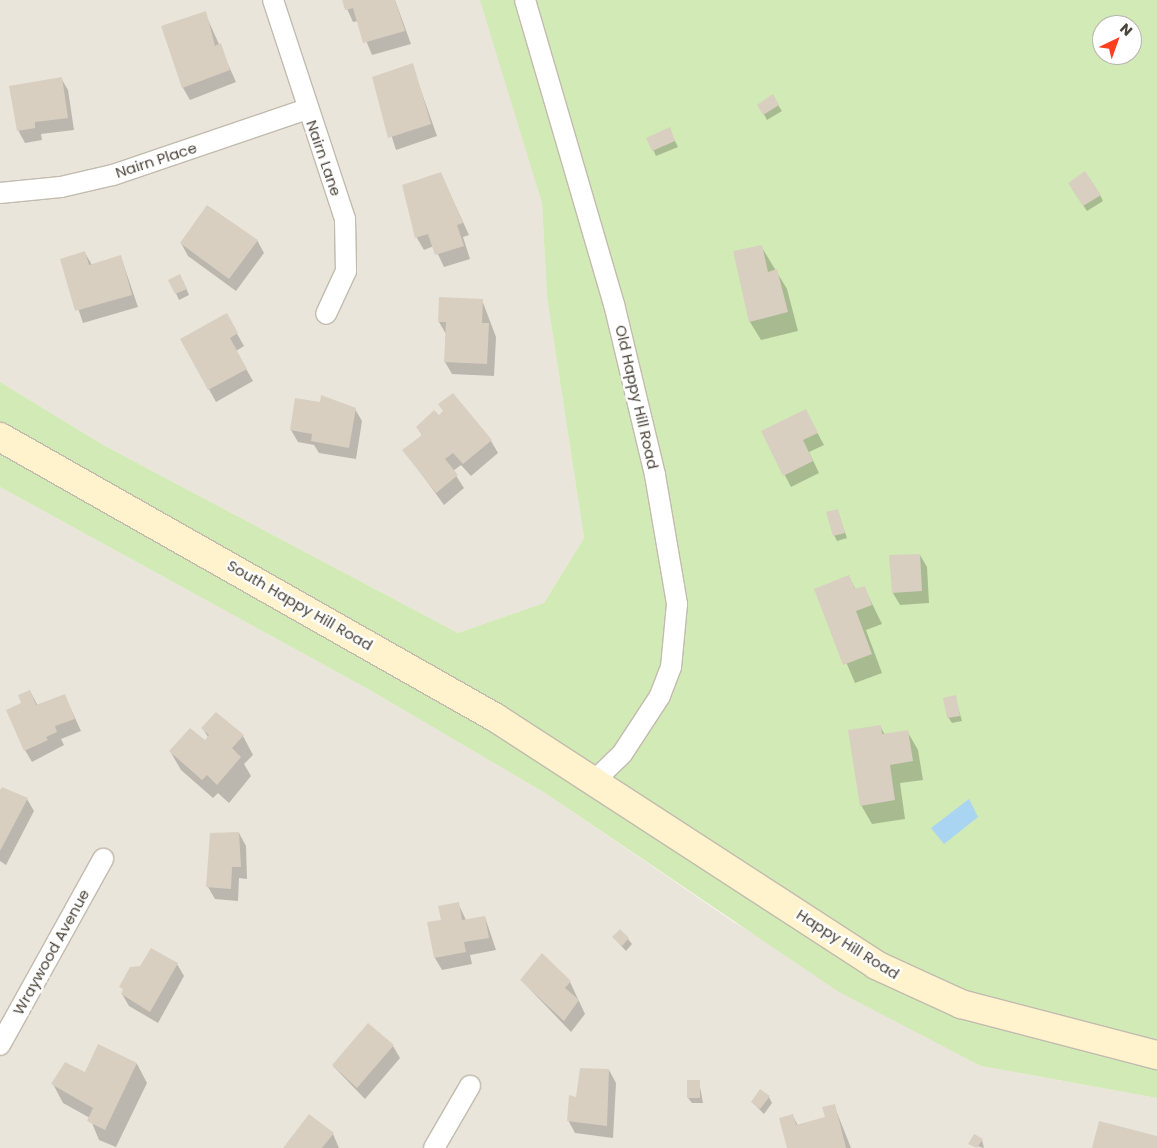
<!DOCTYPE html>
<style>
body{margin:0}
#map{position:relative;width:1157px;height:1148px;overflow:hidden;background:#f6f3ec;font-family:Poppins,sans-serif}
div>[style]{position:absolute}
.residential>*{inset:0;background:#eae5da}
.green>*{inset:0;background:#d2eab5}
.water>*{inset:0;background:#a9d4f2}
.shadow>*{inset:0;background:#0003}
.building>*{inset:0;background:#d8cfc1}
.roads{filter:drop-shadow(1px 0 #c2bbae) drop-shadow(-1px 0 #c2bbae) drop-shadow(0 1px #c2bbae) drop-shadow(0 -1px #c2bbae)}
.street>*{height:20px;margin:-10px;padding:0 10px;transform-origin:10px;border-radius:10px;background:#fff}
.secondary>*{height:28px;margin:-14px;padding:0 14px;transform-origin:14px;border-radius:14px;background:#fff3cd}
span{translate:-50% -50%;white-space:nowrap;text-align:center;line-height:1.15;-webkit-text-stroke:4.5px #fff;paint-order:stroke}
.street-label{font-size:15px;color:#4b4439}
.north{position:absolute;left:1092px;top:15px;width:50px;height:50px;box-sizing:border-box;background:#fff;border:1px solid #b7b4b0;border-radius:50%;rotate:42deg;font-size:14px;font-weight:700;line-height:20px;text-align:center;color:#4b4439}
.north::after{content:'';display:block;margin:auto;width:18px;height:22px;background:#fc3f1d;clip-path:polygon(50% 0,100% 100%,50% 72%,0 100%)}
</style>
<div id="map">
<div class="residential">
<div style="clip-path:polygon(0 0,483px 0,542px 203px,547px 297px,584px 538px,544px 603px,458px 633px,105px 446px,0 382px)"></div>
<div style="clip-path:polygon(0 487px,368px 689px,545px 793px,732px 921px,981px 1066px,1157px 1098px,1157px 1148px,0 1148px)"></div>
</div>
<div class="green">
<div style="clip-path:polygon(evenodd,480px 0,1157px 0,1157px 1098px,981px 1066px,839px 992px,545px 793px,368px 689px,0 487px,0 382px,105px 446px,458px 633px,544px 603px,584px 538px,547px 297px,542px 203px,480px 0,1102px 25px,1132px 25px,1132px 55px,1102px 55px,1102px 25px)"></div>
</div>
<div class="water">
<div style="clip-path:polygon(969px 799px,978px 817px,944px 844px,931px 828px)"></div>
</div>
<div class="shadow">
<div style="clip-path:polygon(343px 0,395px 0,411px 44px,372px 55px,358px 21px,353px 22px)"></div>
<div style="clip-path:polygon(205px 13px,236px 82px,190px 100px,183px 88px)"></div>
<div style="clip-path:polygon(412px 65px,437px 136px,396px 150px,373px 78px)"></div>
<div style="clip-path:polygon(61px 78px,68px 90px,74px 130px,41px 134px,42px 140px,25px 143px,18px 130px)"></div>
<div style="clip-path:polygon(772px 96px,782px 111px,767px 120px,759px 105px)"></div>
<div style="clip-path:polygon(672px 135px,678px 147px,656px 156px,648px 138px)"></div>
<div style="clip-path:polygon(441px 174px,469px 235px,463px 237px,470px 259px,444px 267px,434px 246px,424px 250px,417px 238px,404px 186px)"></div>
<div style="clip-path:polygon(1072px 189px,1100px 195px,1103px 201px,1087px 211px)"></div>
<div style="clip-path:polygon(257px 240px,264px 253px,236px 291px,188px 256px,181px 243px)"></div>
<div style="clip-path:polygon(761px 246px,787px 289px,798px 331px,761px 340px,750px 322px)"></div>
<div style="clip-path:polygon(85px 253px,92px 265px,121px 257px,138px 307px,83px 323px,62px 260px)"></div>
<div style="clip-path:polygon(170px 280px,183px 281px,189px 295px,179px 300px)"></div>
<div style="clip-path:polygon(482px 300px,496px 337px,494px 376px,452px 374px,445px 362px,446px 334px,439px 322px)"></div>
<div style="clip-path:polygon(226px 314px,244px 346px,236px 351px,253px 381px,216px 402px,181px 339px)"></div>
<div style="clip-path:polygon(355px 409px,362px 421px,356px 459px,319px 453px,314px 445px,298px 442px,291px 430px)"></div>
<div style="clip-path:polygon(439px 416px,491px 441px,498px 453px,471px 476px,461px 465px,453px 471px,464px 488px,444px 505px,404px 450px,422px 436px,418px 427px)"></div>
<div style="clip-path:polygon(812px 423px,824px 445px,809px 452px,819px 473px,791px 487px,762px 432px)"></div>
<div style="clip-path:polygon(837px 510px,847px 538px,837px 541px,834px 535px)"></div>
<div style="clip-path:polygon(920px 555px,927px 567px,929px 603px,900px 605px,893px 593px)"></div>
<div style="clip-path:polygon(849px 577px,856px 590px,864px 587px,882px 624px,866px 630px,882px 673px,855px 683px,815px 589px)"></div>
<div style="clip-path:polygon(30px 691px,38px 706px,65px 696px,81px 731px,61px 739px,64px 745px,32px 762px,25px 750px,23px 704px)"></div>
<div style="clip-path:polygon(955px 697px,962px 721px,952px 723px,948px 717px)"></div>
<div style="clip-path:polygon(880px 726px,885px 735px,907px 731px,918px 750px,923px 780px,900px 783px,905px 819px,872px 824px,861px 805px)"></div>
<div style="clip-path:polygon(203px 729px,243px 736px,253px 755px,244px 764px,251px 776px,229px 803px,218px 793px,213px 798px,181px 770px,170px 751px,205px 742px,208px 737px)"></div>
<div style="clip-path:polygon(0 793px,27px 799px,34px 811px,6px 865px,0 861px)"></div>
<div style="clip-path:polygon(239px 833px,246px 846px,247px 879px,239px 878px,238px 901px,215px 899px,208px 887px,212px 834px)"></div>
<div style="clip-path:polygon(458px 903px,466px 920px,485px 917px,496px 950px,470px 955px,472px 964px,442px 970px,435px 958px,442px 921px)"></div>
<div style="clip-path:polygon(613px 937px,628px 939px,632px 944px,626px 951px)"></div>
<div style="clip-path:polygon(151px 950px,177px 964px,184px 976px,158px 1023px,129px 1006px,122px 994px)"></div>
<div style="clip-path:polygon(521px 980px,570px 982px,585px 1014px,571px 1032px)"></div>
<div style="clip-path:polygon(99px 1045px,137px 1064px,147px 1083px,116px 1147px,99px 1140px,90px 1118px,63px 1103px,53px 1084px,85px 1073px)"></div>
<div style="clip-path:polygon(393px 1046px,400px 1058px,365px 1099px,333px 1066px)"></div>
<div style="clip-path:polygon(609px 1070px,616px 1083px,613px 1138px,575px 1133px,568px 1120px)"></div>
<div style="clip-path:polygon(699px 1081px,703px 1103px,692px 1103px,688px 1098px)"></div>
<div style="clip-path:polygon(769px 1097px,772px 1103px,764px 1114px,752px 1102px)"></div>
<div style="clip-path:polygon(834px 1105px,851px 1148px,788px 1148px,793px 1116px,798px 1126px,827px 1118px)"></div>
<div style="clip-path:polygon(333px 1134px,339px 1148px,284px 1148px)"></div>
<div style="clip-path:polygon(982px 1140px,984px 1148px,970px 1144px)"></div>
</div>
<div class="building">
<div style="clip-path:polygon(342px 0,395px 0,405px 31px,363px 43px,353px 8px,345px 10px)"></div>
<div style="clip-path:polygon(206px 11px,215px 46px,221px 43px,230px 70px,182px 88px,161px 26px)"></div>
<div style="clip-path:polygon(413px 63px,431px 124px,388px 138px,372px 77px)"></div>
<div style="clip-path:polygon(62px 77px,68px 118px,35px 122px,35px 128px,17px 131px,9px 86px)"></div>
<div style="clip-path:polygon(773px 94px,779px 105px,763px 115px,757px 105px)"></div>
<div style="clip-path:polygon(670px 127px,675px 141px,652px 151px,646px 138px)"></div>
<div style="clip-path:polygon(1085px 171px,1101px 195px,1083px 206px,1068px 183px)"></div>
<div style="clip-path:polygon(441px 172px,463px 223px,457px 225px,464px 246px,435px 255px,428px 234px,415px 238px,402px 185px)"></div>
<div style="clip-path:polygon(207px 205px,258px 240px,229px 279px,180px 243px)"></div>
<div style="clip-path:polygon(762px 245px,768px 272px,777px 269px,788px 312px,749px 322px,733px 251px)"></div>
<div style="clip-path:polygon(85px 251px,89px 265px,121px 255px,132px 295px,75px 311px,60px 259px)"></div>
<div style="clip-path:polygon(180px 274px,187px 289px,175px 294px,168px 280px)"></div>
<div style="clip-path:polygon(439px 297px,483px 299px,482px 323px,489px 323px,487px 364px,444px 362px,446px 322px,438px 322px)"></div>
<div style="clip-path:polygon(227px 313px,238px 333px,230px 338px,247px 369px,208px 390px,180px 339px)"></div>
<div style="clip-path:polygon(453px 393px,492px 440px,463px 464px,453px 453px,445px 459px,458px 475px,436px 493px,402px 450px,422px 435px,416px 427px,434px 410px,439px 415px,443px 411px,438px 404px)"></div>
<div style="clip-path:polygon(321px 395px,356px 408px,349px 448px,311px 441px,312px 434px,290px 430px,295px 398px,320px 402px)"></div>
<div style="clip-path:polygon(806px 409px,818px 433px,803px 440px,813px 461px,783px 476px,761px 431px)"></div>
<div style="clip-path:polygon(838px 509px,845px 533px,833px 536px,826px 512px)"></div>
<div style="clip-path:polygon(920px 554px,922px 591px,892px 593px,889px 555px)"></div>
<div style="clip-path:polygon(849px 575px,855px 589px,865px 586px,872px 605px,856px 611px,872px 654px,843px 665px,814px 589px)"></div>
<div style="clip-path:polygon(30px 690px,36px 705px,65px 694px,75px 719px,55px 726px,57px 732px,46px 737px,48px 740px,24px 751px,6px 710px,21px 703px,18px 695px)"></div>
<div style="clip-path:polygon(956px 695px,960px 716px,947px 718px,943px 698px)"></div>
<div style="clip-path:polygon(216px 712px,244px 735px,232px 748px,241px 757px,217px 785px,207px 775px,202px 780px,169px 751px,190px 728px,205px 740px,209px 735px,201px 728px)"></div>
<div style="clip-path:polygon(881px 725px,882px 734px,908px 730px,913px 761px,890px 765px,895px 800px,860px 806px,848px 730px)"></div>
<div style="clip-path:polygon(2px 787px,28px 798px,0 851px,0 790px)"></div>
<div style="clip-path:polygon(239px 832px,241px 867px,232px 867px,231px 889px,206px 887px,210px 833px)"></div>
<div style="clip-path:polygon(459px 902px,462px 920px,485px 916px,489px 938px,464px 942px,466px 952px,434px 958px,427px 922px,441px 920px,438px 906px)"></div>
<div style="clip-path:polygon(620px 929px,629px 938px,622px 946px,612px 937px)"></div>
<div style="clip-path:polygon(151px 948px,178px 963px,150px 1012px,121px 994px,123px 989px,119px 987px,130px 967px,140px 966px)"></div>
<div style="clip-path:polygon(542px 953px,571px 981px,565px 988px,579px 1000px,564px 1021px,520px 980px)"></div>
<div style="clip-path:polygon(368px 1023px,394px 1045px,357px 1088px,332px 1065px)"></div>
<div style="clip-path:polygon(98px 1044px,137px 1063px,105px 1130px,87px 1121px,93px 1108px,51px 1084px,65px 1062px,85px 1072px)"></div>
<div style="clip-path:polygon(580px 1068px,609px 1069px,607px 1126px,567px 1121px,569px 1095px,576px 1097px)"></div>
<div style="clip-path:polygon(687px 1080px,700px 1080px,700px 1098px,687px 1098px)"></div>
<div style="clip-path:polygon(760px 1089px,770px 1096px,760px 1109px,751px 1102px)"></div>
<div style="clip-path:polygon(835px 1104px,846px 1148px,787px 1148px,779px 1118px,793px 1114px,796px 1125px,825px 1117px,822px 1107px)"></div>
<div style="clip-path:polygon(309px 1114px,334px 1133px,322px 1148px,283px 1148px)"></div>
<div style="clip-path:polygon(1099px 1121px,1157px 1136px,1157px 1148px,1092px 1148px)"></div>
<div style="clip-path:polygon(974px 1134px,983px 1139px,977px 1148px,968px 1144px)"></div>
</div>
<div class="roads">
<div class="street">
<div style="left:273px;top:0;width:231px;rotate:71.8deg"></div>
<div style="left:345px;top:219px;width:52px;rotate:88.9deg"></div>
<div style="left:346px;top:271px;width:47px;rotate:114.9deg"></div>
<div style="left:525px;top:0;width:317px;rotate:73.7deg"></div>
<div style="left:614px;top:304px;width:176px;rotate:76.5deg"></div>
<div style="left:655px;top:475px;width:131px;rotate:80.3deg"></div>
<div style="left:677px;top:604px;width:63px;rotate:95.4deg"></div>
<div style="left:671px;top:667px;width:31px;rotate:111deg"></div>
<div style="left:660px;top:696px;width:69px;rotate:123.2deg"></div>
<div style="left:622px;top:754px;width:37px;rotate:136deg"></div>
<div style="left:0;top:193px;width:61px;rotate:-5.6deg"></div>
<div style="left:61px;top:187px;width:53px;rotate:-13deg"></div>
<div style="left:113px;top:175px;width:205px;rotate:-18.8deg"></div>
<div style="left:0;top:1045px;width:213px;rotate:-61deg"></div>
<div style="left:434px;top:1148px;width:72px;rotate:-59.9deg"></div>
</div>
<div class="secondary">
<div style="left:0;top:437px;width:570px;rotate:29.53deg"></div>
<div style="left:496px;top:718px;width:453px;rotate:33deg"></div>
<div style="left:876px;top:965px;width:94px;rotate:24.6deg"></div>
<div style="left:961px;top:1004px;width:203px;rotate:14.6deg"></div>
</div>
</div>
<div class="street-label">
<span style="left:324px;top:158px;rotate:71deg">Nairn Lane</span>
<span style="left:156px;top:160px;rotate:-18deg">Nairn Place</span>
<span style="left:637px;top:397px;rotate:77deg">Old Happy Hill Road</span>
<span style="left:300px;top:605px;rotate:30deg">South Happy Hill Road</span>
<span style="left:848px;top:944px;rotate:32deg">Happy Hill Road</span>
<span style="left:51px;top:952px;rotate:-61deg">Wraywood Avenue</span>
</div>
<div class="north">N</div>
</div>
